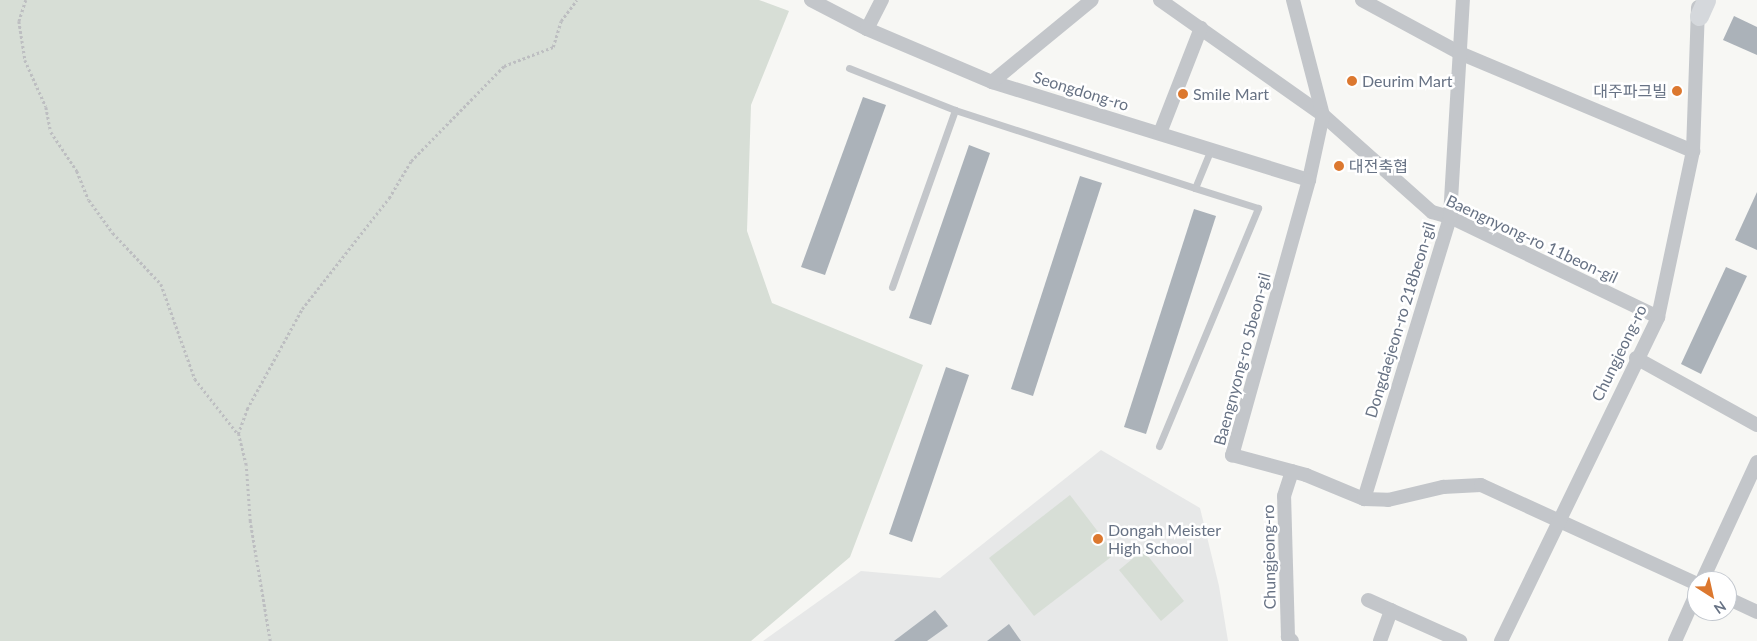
<!DOCTYPE html>
<meta charset="utf-8">
<style>
body{margin:0}
#map{position:relative;width:1757px;height:641px;overflow:hidden;background:#f7f7f4;font-family:Lato,"Noto Sans KR",sans-serif}
div>[style]{position:absolute}
.built>*{inset:0;background:#e7e8e8}
.green>*{inset:0;background:#d7ded6}
.building>*{inset:0;background:#abb2b9}
.path>*{height:2.5px;margin-top:-1.25px;transform-origin:0;background:repeating-linear-gradient(90deg,#bdbec1 0 2.5px,transparent 0 5px)}
.service>*{height:7px;margin:-3.5px;padding:0 3.5px;transform-origin:3.5px;border-radius:3.5px;background:#c3c6ca}
.minor>*{height:14px;margin:-7px;padding:0 7px;transform-origin:7px;border-radius:7px;background:#c3c6ca}
.secondary>*{height:19px;margin:-9.5px;padding:0 9.5px;transform-origin:9.5px;border-radius:9.5px;background:#d5d8dc}
.dots>*{width:14px;height:14px;translate:-50% -50%;box-sizing:border-box;border:2px solid #fff;border-radius:50%}
span{translate:-50% -50%;white-space:nowrap;text-align:center;line-height:1.15;-webkit-text-stroke:5px #fff;paint-order:stroke}
.poi-label{font-size:16px;color:#677284}
.left{translate:0 -50%;text-align:left}
.right{translate:-100% -50%;text-align:right}
.street-label{font-size:16px;color:#677284}
.north{position:absolute;left:1687px;top:571px;width:50px;height:50px;box-sizing:border-box;background:#fff;border:1px solid #c2c7ce;border-radius:50%;rotate:145deg;font-size:14px;font-weight:700;line-height:20px;text-align:center;color:#677284}
.north::after{content:'';display:block;margin:auto;width:18px;height:22px;background:#dc782f;clip-path:polygon(50% 0,100% 100%,50% 72%,0 100%)}
</style>
<div id="map">
<div class="built">
<div style="clip-path:polygon(1101px 450px,1200px 508px,1219px 586px,1228px 641px,763px 641px,861px 571px,940px 578px)"></div>
</div>
<div class="green">
<div style="clip-path:polygon(0 0,759px 0,789px 11px,751px 105px,747px 231px,772px 303px,923px 365px,850px 557px,751px 641px,0 641px)"></div>
<div style="clip-path:polygon(1070px 495px,1115px 554px,1034px 616px,989px 558px)"></div>
<div style="clip-path:polygon(1143px 550px,1184px 601px,1161px 621px,1119px 570px)"></div>
</div>
<div class="building">
<div style="clip-path:polygon(1734px 16px,1757px 27px,1757px 55px,1723px 40px)"></div>
<div style="clip-path:polygon(863px 97px,886px 105px,825px 275px,801px 267px)"></div>
<div style="clip-path:polygon(969px 145px,990px 153px,931px 325px,909px 318px)"></div>
<div style="clip-path:polygon(1080px 176px,1102px 183px,1033px 396px,1011px 389px)"></div>
<div style="clip-path:polygon(1757px 192px,1757px 250px,1735px 240px)"></div>
<div style="clip-path:polygon(1194px 209px,1216px 216px,1146px 434px,1124px 427px)"></div>
<div style="clip-path:polygon(1726px 267px,1747px 276px,1701px 374px,1681px 364px)"></div>
<div style="clip-path:polygon(946px 367px,969px 375px,912px 542px,889px 534px)"></div>
<div style="clip-path:polygon(935px 610px,948px 626px,927px 641px,894px 641px)"></div>
<div style="clip-path:polygon(1009px 624px,1021px 641px,987px 641px)"></div>
</div>
<div class="path">
<div style="left:26px;top:0;width:22px;rotate:108deg"></div>
<div style="left:19px;top:21px;width:39px;rotate:81deg"></div>
<div style="left:25px;top:60px;width:51px;rotate:65.9deg"></div>
<div style="left:46px;top:107px;width:25px;rotate:79deg"></div>
<div style="left:51px;top:132px;width:47px;rotate:56.3deg"></div>
<div style="left:77px;top:171px;width:31px;rotate:68deg"></div>
<div style="left:89px;top:200px;width:41px;rotate:54deg"></div>
<div style="left:113px;top:233px;width:70px;rotate:46.7deg"></div>
<div style="left:161px;top:284px;width:101px;rotate:70.3deg"></div>
<div style="left:195px;top:379px;width:70px;rotate:52deg"></div>
<div style="left:270px;top:641px;width:122px;rotate:-99.5deg"></div>
<div style="left:250px;top:521px;width:56px;rotate:-94.1deg"></div>
<div style="left:246px;top:465px;width:32px;rotate:-104deg"></div>
<div style="left:238px;top:434px;width:27px;rotate:-70deg"></div>
<div style="left:247px;top:409px;width:114px;rotate:-61.2deg"></div>
<div style="left:302px;top:309px;width:141px;rotate:-51.9deg"></div>
<div style="left:389px;top:198px;width:43px;rotate:-59.3deg"></div>
<div style="left:411px;top:161px;width:133px;rotate:-45.6deg"></div>
<div style="left:504px;top:66px;width:53px;rotate:-21.2deg"></div>
<div style="left:553px;top:47px;width:27px;rotate:-73deg"></div>
<div style="left:561px;top:21px;width:26px;rotate:-53deg"></div>
</div>
<div class="service">
<div style="left:849px;top:68px;width:114px;rotate:21.6deg"></div>
<div style="left:955px;top:110px;width:252px;rotate:18deg"></div>
<div style="left:1195px;top:188px;width:42px;rotate:-67.7deg"></div>
<div style="left:892px;top:287px;width:188px;rotate:-70.4deg"></div>
<div style="left:1159px;top:446px;width:258px;rotate:-67.4deg"></div>
<div style="left:1258px;top:208px;width:66px;rotate:-162.4deg"></div>
</div>
<div class="minor">
<div style="left:811px;top:0;width:63px;rotate:27.4deg"></div>
<div style="left:867px;top:29px;width:136px;rotate:23deg"></div>
<div style="left:992px;top:82px;width:332px;rotate:17.2deg"></div>
<div style="left:1160px;top:0;width:199px;rotate:35.2deg"></div>
<div style="left:1323px;top:115px;width:146px;rotate:41.7deg"></div>
<div style="left:1432px;top:212px;width:19px;rotate:16deg"></div>
<div style="left:1450px;top:217px;width:231px;rotate:25.7deg"></div>
<div style="left:1293px;top:0;width:119px;rotate:75.4deg"></div>
<div style="left:1323px;top:115px;width:66px;rotate:102.2deg"></div>
<div style="left:1309px;top:180px;width:286px;rotate:105.6deg"></div>
<div style="left:1232px;top:455px;width:77px;rotate:15.1deg"></div>
<div style="left:1306px;top:475px;width:63px;rotate:22.5deg"></div>
<div style="left:1364px;top:499px;width:24px;rotate:2deg"></div>
<div style="left:1388px;top:500px;width:57px;rotate:-13.3deg"></div>
<div style="left:1443px;top:487px;width:38px;rotate:-3deg"></div>
<div style="left:1481px;top:485px;width:238px;rotate:24.6deg"></div>
<div style="left:1362px;top:0;width:114px;rotate:28.4deg"></div>
<div style="left:1462px;top:54px;width:251px;rotate:22.8deg"></div>
<div style="left:867px;top:29px;width:33px;rotate:-63deg"></div>
<div style="left:992px;top:82px;width:129px;rotate:-39.4deg"></div>
<div style="left:1160px;top:133px;width:113px;rotate:-68.7deg"></div>
<div style="left:1636px;top:358px;width:138px;rotate:29deg"></div>
<div style="left:1364px;top:499px;width:295px;rotate:-73deg"></div>
<div style="left:1450px;top:217px;width:217px;rotate:-86.6deg"></div>
<div style="left:1702px;top:581px;width:131px;rotate:-65.2deg"></div>
<div style="left:1727px;top:598px;width:33px;rotate:25deg"></div>
<div style="left:1368px;top:600px;width:101px;rotate:24deg"></div>
<div style="left:1292px;top:641px;width:6px;rotate:-135deg"></div>
<div style="left:1288px;top:637px;width:141px;rotate:-91.6deg"></div>
<div style="left:1284px;top:496px;width:26px;rotate:-72deg"></div>
<div style="left:1380px;top:641px;width:33px;rotate:-70deg"></div>
<div style="left:1501px;top:641px;width:360px;rotate:-64.1deg"></div>
<div style="left:1658px;top:317px;width:170px;rotate:-78.1deg"></div>
<div style="left:1693px;top:151px;width:144px;rotate:-88deg"></div>
<div style="left:1675px;top:641px;width:54px;rotate:-65.8deg"></div>
</div>
<div class="secondary">
<div style="left:1699px;top:16px;width:17px;rotate:-66deg"></div>
</div>
<div class="dots">
<div style="left:1352px;top:81px;background:#dc782f"></div>
<div style="left:1677px;top:91px;background:#dc782f"></div>
<div style="left:1183px;top:94px;background:#dc782f"></div>
<div style="left:1339px;top:166px;background:#dc782f"></div>
<div style="left:1098px;top:539px;background:#dc782f"></div>
</div>
<div class="poi-label">
<span class="left" style="left:1362px;top:81px">Deurim Mart</span>
<span class="right" style="left:1667px;top:91px">대주파크빌</span>
<span class="left" style="left:1193px;top:94px">Smile Mart</span>
<span class="left" style="left:1349px;top:166px">대전축협</span>
<span class="left" style="left:1108px;top:539px">Dongah Meister<br>High School</span>
</div>
<div class="street-label">
<span style="left:1081px;top:91px;rotate:17deg">Seongdong-ro</span>
<span style="left:1532px;top:239px;rotate:25deg">Baengnyong-ro 11beon-gil</span>
<span style="left:1400px;top:320px;rotate:-73deg">Dongdaejeon-ro 218beon-gil</span>
<span style="left:1619px;top:353px;rotate:-64deg">Chungjeong-ro</span>
<span style="left:1242px;top:359px;rotate:-75deg">Baengnyong-ro 5beon-gil</span>
<span style="left:1269px;top:557px;rotate:-91deg">Chungjeong-ro</span>
</div>
<div class="north">N</div>
</div>
